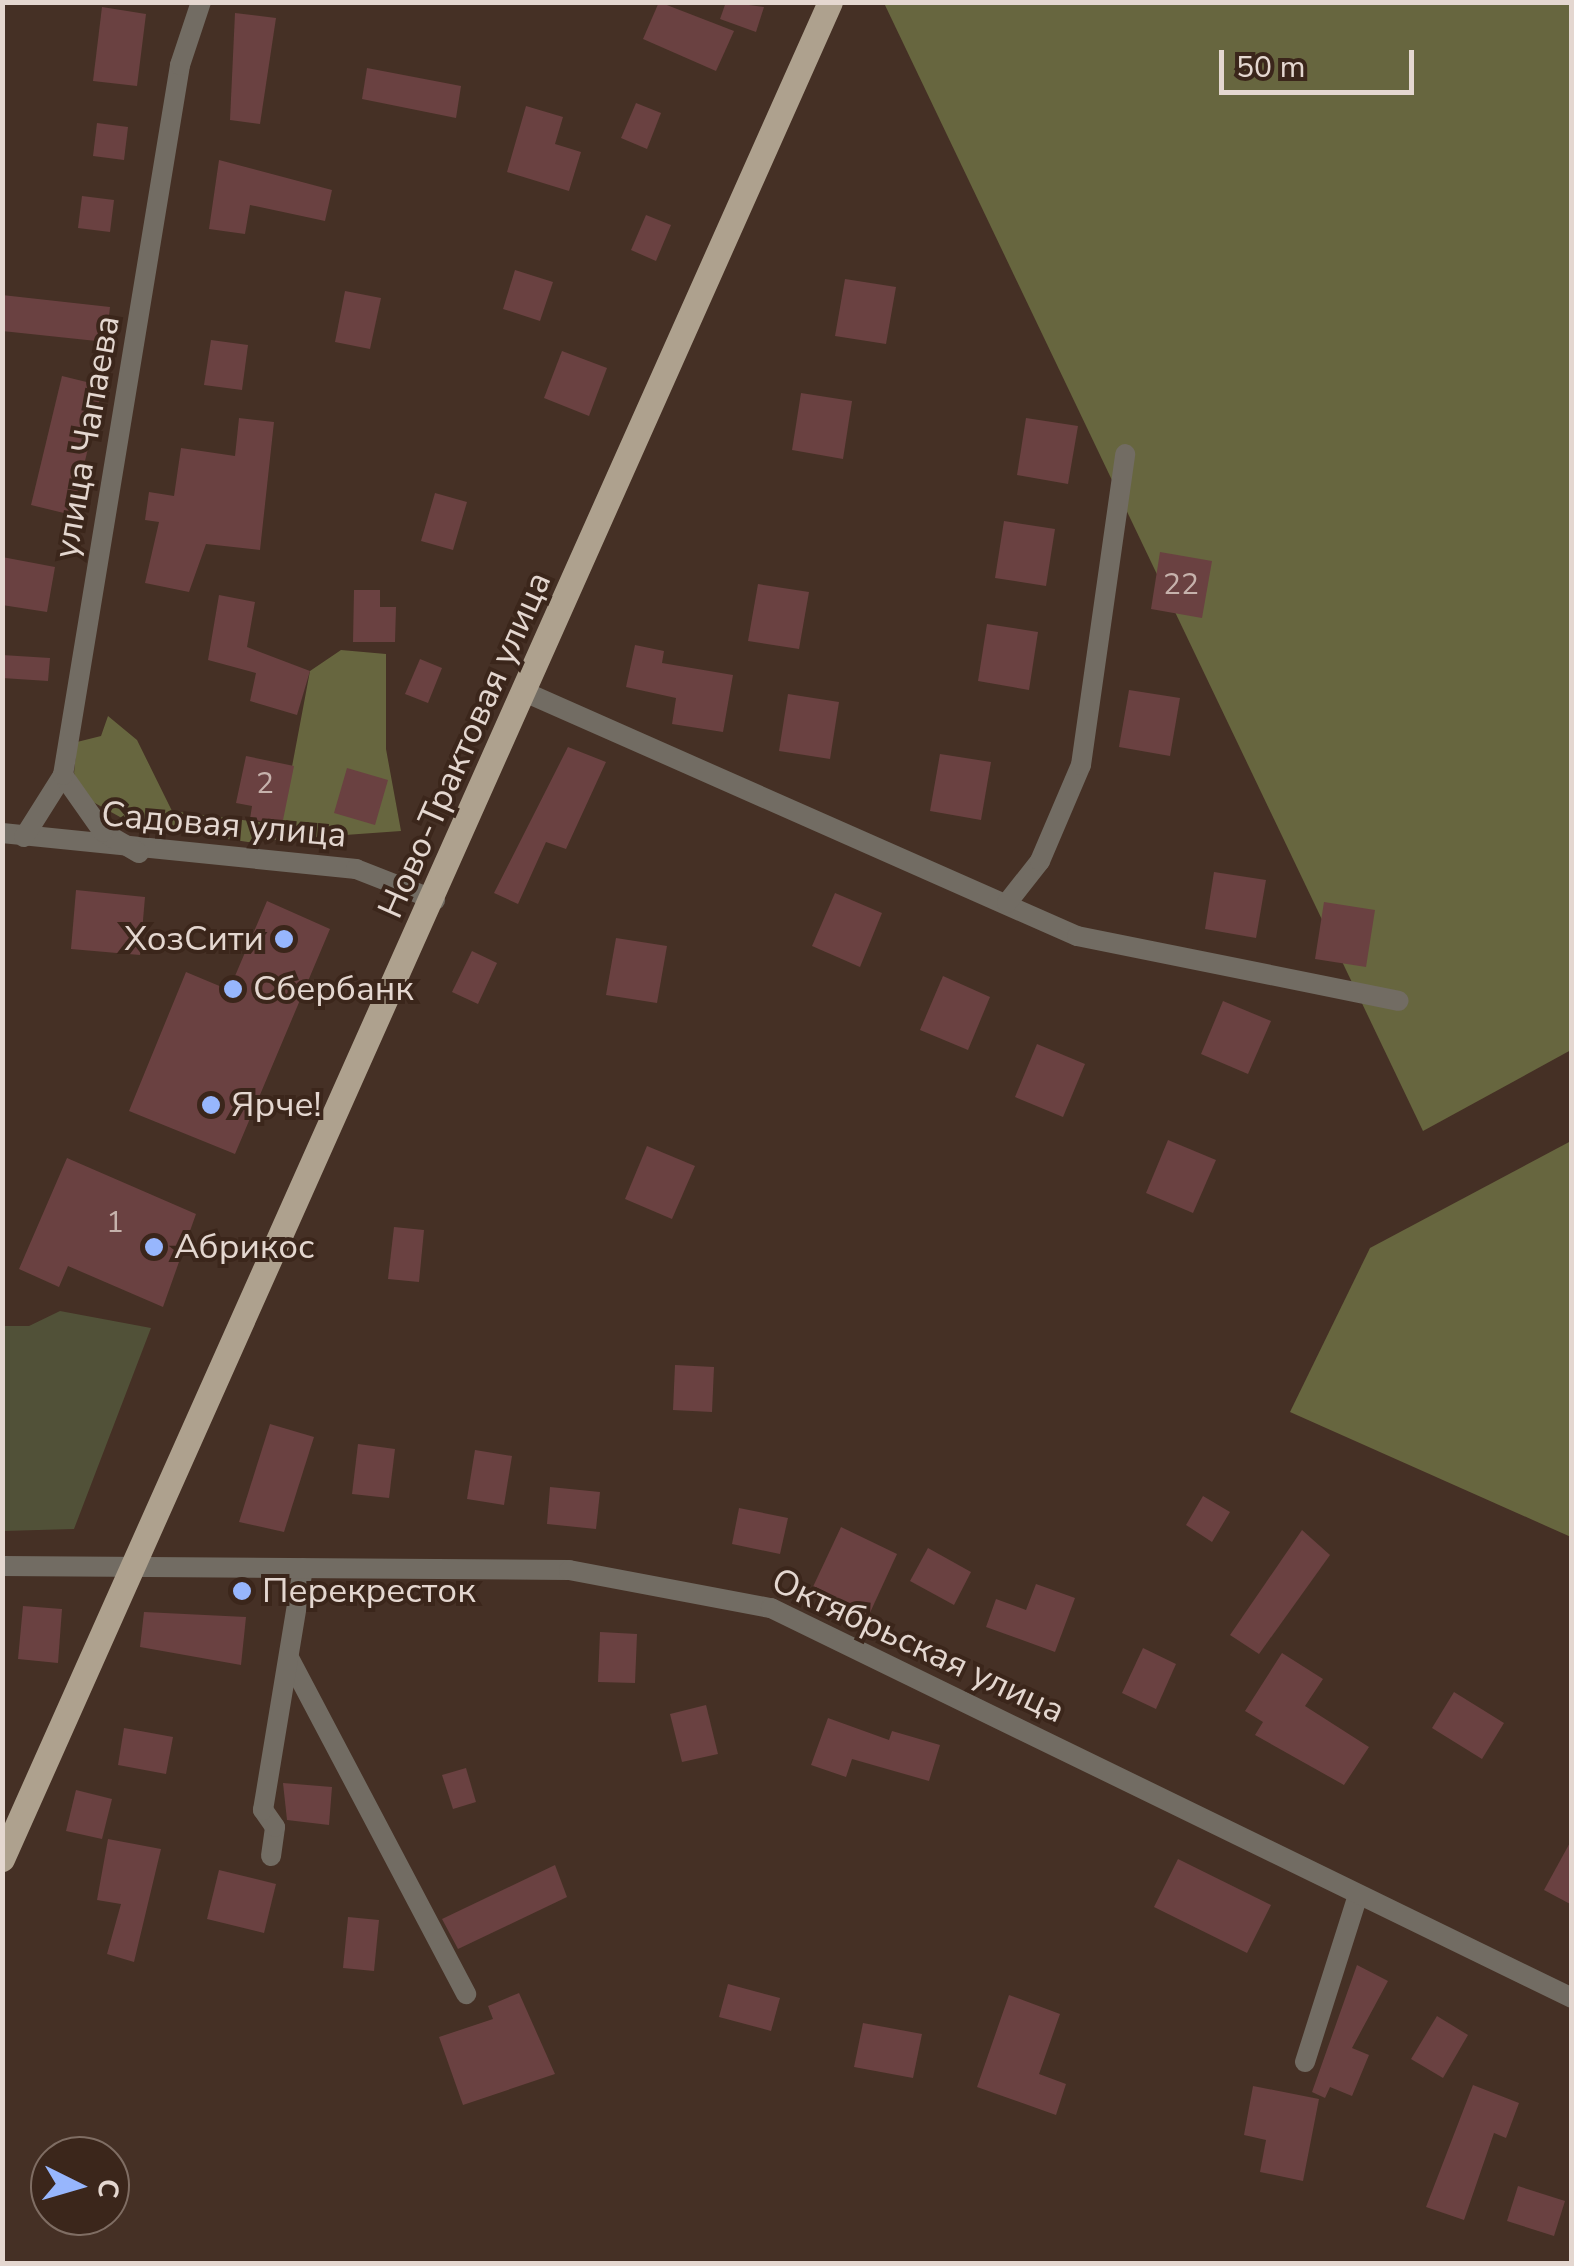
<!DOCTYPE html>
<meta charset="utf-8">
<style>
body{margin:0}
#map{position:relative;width:1574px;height:2266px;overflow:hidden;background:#453025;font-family:"Nunito Sans",sans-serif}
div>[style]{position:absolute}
.green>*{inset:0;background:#515138}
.forest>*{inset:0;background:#67663f}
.building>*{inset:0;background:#6a4141}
.minor>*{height:20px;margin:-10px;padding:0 10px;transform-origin:10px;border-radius:10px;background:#726c63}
.tertiary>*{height:20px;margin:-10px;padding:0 10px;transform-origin:10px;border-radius:10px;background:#726c63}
.primary>*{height:25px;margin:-12.5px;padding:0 12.5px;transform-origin:12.5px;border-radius:12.5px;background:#aea18e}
.dots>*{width:28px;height:28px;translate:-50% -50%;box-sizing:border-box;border:5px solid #3b261b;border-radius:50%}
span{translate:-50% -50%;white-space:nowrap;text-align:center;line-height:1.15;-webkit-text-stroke:8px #3b261b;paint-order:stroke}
.number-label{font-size:30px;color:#c6b2ac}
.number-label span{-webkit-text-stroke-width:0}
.street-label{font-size:35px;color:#e4d7d0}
.poi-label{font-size:35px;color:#e4d7d0}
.right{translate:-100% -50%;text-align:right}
.left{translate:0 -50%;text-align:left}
.frame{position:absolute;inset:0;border:5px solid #e4d7d0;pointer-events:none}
.north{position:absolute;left:30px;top:2136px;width:100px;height:100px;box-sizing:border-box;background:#3b261b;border:2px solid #7f6d63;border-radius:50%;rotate:95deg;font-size:28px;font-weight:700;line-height:40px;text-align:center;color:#e4d7d0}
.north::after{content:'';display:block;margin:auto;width:35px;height:45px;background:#97b6fd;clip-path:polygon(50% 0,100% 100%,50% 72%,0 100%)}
.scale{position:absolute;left:1219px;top:50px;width:195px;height:45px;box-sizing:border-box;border:5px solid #e4d7d0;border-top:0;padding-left:12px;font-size:30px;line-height:35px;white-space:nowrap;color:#e4d7d0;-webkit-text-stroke:8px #3b261b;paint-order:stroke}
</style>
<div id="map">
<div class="green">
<div style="clip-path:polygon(60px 1311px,151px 1328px,74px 1529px,3px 1531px,3px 1326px,29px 1326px)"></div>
</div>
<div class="forest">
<div style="clip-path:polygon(884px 3px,1571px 3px,1571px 1050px,1423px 1131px)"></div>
<div style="clip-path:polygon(341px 650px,386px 654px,386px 749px,401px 831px,248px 842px,188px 833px,154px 817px,129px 822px,84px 797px,74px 773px,77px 742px,101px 736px,108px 716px,137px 740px,172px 811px,281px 825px,310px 671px)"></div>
<div style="clip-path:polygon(1571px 1141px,1571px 1537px,1290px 1412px,1370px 1248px)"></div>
</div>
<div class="building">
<div style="clip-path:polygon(659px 2px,734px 31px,716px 71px,643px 39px)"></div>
<div style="clip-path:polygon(726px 2px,764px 7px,756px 32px,720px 19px)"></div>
<div style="clip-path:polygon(102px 7px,146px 14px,137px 86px,93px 81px)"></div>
<div style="clip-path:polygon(235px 13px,276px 18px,260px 124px,230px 120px)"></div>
<div style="clip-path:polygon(367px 68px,461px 86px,456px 118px,362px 99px)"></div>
<div style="clip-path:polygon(636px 103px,661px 113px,647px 149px,621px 138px)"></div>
<div style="clip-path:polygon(526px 106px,563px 117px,555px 144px,581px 152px,569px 191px,507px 172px)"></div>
<div style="clip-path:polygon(97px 123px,128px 127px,124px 160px,93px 156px)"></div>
<div style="clip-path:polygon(219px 160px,332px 190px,325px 221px,250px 205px,245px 234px,209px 229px)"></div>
<div style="clip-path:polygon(82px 196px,114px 200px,110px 232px,78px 228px)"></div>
<div style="clip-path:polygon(646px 215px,671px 225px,656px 261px,631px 250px)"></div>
<div style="clip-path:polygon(515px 270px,553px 282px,540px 321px,503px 309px)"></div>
<div style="clip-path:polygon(845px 279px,896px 287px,886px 344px,835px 336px)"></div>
<div style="clip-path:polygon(345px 291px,381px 298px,370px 349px,335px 342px)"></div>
<div style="clip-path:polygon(2px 295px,110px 307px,106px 342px,2px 331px)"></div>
<div style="clip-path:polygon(211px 340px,248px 345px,242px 390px,204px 385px)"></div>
<div style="clip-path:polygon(562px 351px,607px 368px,589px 416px,544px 398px)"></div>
<div style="clip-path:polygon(62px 376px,103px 386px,72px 515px,31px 505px)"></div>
<div style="clip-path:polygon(801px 393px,852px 401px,843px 459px,792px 450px)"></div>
<div style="clip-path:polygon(239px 418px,274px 422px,260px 550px,206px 544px,189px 592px,145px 583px,159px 522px,145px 520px,149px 492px,174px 496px,181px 448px,235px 456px)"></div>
<div style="clip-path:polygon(1026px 418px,1078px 426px,1068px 484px,1017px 475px)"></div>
<div style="clip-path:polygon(435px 493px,467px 502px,453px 550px,421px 541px)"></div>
<div style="clip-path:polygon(1004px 521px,1055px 529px,1046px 586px,995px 578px)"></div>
<div style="clip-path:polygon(1160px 552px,1212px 561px,1202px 618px,1151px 609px)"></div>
<div style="clip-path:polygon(2px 557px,55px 567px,47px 612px,2px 605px)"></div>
<div style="clip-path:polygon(758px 584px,809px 592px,799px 649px,748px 641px)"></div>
<div style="clip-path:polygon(354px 590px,380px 590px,380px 607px,396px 607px,395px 642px,353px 642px)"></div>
<div style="clip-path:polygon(219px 595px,255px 602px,247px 647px,310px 671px,297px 715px,250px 701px,256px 673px,208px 660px)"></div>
<div style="clip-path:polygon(987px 624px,1038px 632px,1029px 690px,978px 681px)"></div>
<div style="clip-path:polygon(635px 645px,664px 651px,662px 663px,733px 675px,723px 732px,672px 724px,676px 698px,626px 687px)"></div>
<div style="clip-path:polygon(2px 655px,50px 658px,48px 681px,2px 678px)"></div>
<div style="clip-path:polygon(420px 659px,442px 668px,428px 703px,405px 694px)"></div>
<div style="clip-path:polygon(1129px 690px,1180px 698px,1170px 756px,1119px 747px)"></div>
<div style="clip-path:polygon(788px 694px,839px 702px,830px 759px,779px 751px)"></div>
<div style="clip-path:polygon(568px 747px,606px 762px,566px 849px,546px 842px,518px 904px,494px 893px)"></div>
<div style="clip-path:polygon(940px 754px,991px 762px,981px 820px,930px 811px)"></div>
<div style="clip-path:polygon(246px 756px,294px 766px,282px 825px,250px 819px,252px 806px,236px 803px)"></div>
<div style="clip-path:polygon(347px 768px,388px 780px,375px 825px,334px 813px)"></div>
<div style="clip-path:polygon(1214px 872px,1266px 880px,1256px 938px,1205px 929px)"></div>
<div style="clip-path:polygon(76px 890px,145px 897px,140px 955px,71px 949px)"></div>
<div style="clip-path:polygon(835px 893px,882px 913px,860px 967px,812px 946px)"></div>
<div style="clip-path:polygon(267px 901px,330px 929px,235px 1154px,129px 1111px,186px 972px,229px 990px)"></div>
<div style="clip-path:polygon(1324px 902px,1375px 910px,1366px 967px,1315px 959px)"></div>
<div style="clip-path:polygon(616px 938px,667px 946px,657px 1003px,606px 995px)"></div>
<div style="clip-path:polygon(472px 951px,497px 963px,478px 1004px,452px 992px)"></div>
<div style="clip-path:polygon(943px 976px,990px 997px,968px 1050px,920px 1030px)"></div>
<div style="clip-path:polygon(1223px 1001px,1271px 1021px,1248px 1074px,1201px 1054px)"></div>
<div style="clip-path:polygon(1037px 1044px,1085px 1064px,1063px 1117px,1015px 1097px)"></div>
<div style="clip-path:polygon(1168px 1140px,1216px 1160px,1193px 1213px,1146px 1193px)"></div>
<div style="clip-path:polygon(647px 1146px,695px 1166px,672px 1219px,625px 1199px)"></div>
<div style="clip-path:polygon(67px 1158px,196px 1214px,163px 1307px,68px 1266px,59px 1287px,19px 1269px)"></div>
<div style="clip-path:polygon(394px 1227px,424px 1230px,419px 1282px,388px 1279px)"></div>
<div style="clip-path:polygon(675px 1365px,714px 1367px,712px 1412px,673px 1410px)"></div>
<div style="clip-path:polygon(270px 1424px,314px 1437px,284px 1532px,239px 1522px)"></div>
<div style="clip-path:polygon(358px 1444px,395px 1449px,389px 1498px,352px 1494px)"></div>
<div style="clip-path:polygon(475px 1450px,512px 1456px,504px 1505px,467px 1499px)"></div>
<div style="clip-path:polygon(550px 1487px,600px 1492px,596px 1529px,547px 1524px)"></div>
<div style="clip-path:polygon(1203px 1496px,1230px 1512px,1212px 1542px,1186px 1525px)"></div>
<div style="clip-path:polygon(739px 1508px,788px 1518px,780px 1554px,732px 1544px)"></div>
<div style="clip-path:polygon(841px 1527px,897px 1554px,868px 1617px,811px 1591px)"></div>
<div style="clip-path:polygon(1302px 1530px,1330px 1555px,1259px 1654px,1230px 1635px)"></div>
<div style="clip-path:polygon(928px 1548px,971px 1572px,954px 1605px,910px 1581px)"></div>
<div style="clip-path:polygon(1036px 1584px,1075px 1598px,1055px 1652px,986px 1627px,996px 1599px,1026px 1610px)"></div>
<div style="clip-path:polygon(23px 1606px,62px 1609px,58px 1663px,18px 1659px)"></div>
<div style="clip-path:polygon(144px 1612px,246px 1617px,241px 1665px,140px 1647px)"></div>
<div style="clip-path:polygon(600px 1632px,637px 1634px,635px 1683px,598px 1682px)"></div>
<div style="clip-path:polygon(1143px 1648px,1176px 1664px,1156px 1709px,1122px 1693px)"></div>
<div style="clip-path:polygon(1282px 1653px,1323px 1679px,1305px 1706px,1369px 1747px,1344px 1785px,1255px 1735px,1263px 1722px,1245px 1711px)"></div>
<div style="clip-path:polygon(1454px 1692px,1504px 1723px,1482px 1759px,1432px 1728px)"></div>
<div style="clip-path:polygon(706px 1705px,718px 1754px,682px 1762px,670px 1714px)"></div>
<div style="clip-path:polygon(828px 1718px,889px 1740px,892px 1731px,940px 1745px,929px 1781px,852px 1759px,846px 1777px,811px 1765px)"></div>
<div style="clip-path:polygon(124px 1728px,173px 1737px,166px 1774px,118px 1765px)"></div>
<div style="clip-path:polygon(466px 1768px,476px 1802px,453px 1809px,442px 1775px)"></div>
<div style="clip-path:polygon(283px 1783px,332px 1787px,329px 1825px,287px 1820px)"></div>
<div style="clip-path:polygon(76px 1790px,112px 1799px,102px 1839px,66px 1831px)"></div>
<div style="clip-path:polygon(108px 1839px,161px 1849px,134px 1962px,107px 1954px,121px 1904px,97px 1900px)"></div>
<div style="clip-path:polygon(1572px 1839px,1572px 1905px,1544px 1890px)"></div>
<div style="clip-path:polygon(1178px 1859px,1271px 1905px,1247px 1953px,1154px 1907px)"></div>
<div style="clip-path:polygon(555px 1865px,567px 1897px,458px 1949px,442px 1919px)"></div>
<div style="clip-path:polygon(219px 1870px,276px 1884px,264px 1933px,207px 1919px)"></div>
<div style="clip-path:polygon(348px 1917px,379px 1920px,374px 1971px,343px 1968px)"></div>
<div style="clip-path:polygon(1357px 1965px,1388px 1981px,1352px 2048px,1369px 2055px,1352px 2096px,1330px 2087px,1325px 2098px,1312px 2092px)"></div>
<div style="clip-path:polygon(728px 1984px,780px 1998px,771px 2031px,719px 2017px)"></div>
<div style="clip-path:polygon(519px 1993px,555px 2074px,463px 2105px,439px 2037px,493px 2019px,488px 2006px)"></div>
<div style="clip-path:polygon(1009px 1995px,1060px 2014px,1039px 2074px,1066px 2084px,1056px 2115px,977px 2087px)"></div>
<div style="clip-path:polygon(1437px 2016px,1468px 2035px,1443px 2078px,1411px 2059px)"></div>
<div style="clip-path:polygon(863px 2023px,922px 2034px,913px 2078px,854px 2067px)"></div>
<div style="clip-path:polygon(1473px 2085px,1519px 2103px,1506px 2138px,1494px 2133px,1464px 2220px,1426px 2207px)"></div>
<div style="clip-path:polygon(1253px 2086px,1319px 2099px,1303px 2181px,1260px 2172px,1266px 2140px,1244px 2135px)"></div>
<div style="clip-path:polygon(1518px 2186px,1565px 2201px,1554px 2236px,1507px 2221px)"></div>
</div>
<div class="minor">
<div style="left:527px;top:693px;width:601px;rotate:23.84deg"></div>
<div style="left:1077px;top:936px;width:328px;rotate:11.4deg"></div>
<div style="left:2px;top:833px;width:356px;rotate:5.8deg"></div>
<div style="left:356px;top:869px;width:85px;rotate:21.4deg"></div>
<div style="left:24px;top:837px;width:73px;rotate:-57.8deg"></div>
<div style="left:139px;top:853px;width:42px;rotate:-149.7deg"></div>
<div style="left:103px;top:832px;width:70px;rotate:-125.1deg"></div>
<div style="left:63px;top:775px;width:720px;rotate:-80.64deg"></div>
<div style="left:180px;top:65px;width:66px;rotate:-71.6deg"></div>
<div style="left:1007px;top:903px;width:53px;rotate:-51.8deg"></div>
<div style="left:1040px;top:861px;width:104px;rotate:-66.9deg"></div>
<div style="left:1081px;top:765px;width:314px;rotate:-81.9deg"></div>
<div style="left:289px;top:1658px;width:380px;rotate:62.2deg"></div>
<div style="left:271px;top:1856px;width:29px;rotate:-82deg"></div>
<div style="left:275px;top:1827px;width:21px;rotate:-125deg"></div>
<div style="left:263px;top:1810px;width:245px;rotate:-80.6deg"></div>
<div style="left:1305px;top:2062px;width:175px;rotate:-72.4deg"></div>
</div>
<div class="tertiary">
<div style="left:2px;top:1566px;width:567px;rotate:0.4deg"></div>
<div style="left:569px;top:1570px;width:206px;rotate:10.7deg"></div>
<div style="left:771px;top:1608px;width:891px;rotate:25.96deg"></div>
</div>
<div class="primary">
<div style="left:2px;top:1859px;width:2033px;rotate:-65.97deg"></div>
</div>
<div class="dots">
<div style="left:284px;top:939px;background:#97b6fd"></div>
<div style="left:233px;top:989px;background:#97b6fd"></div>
<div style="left:211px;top:1105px;background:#97b6fd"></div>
<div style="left:154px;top:1247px;background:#97b6fd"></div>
<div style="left:242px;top:1591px;background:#97b6fd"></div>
</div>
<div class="number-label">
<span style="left:1181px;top:585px">22</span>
<span style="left:265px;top:784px">2</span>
<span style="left:115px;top:1223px">1</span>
</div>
<div class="street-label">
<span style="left:87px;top:437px;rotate:-80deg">улица Чапаева</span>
<span style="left:465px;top:745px;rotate:-66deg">Ново-Трактовая улица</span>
<span style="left:224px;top:825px;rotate:5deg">Садовая улица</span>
<span style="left:918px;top:1646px;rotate:25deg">Октябрьская улица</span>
</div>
<div class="poi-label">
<span class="right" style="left:264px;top:939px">ХозСити</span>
<span class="left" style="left:253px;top:989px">Сбербанк</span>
<span class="left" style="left:231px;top:1105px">Ярче!</span>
<span class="left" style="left:174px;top:1247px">Абрикос</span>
<span class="left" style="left:262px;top:1591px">Перекресток</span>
</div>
<div class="frame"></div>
<div class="north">С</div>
<div class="scale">50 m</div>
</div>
